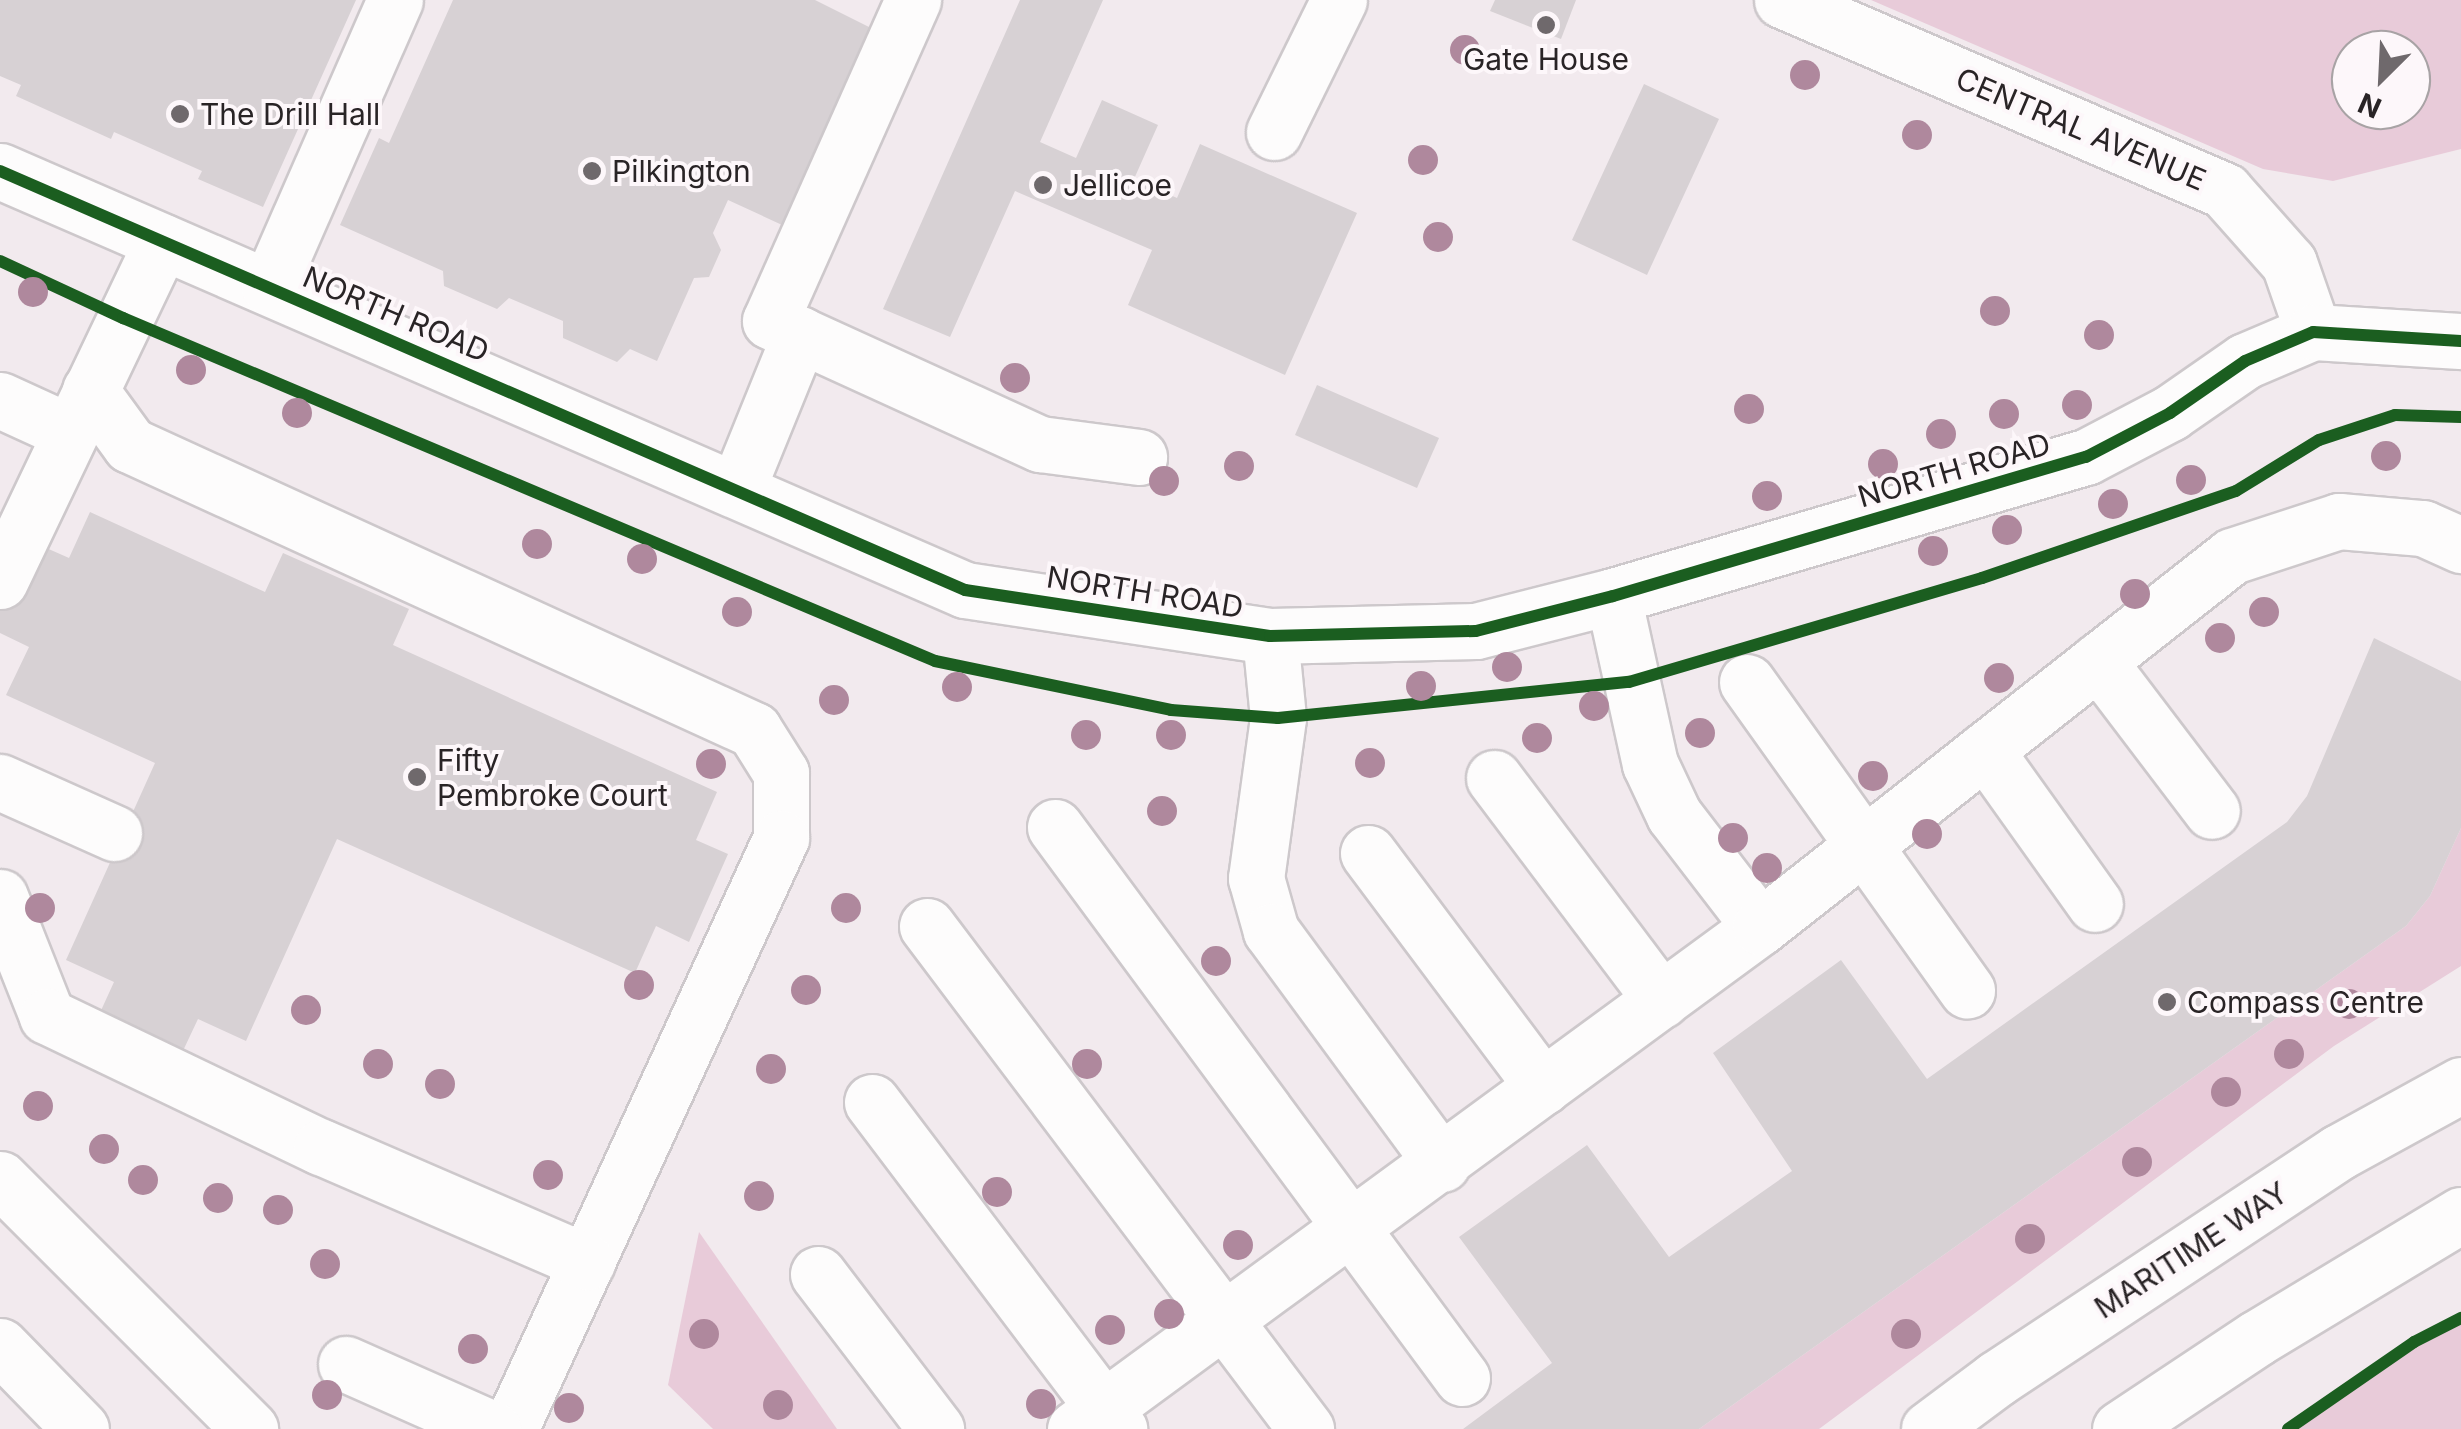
<!DOCTYPE html>
<style>
body{margin:0}
#map{position:relative;width:2461px;height:1429px;overflow:hidden;background:#f2eaee;font-family:Inter,sans-serif}
div>[style]{position:absolute}
.green>*{inset:0;background:#e8cbd9}
.building>*{inset:0;background:#d7d1d4}
.roads{filter:drop-shadow(2px 0 #cdc8cb) drop-shadow(-2px 0 #cdc8cb) drop-shadow(0 2px #cdc8cb) drop-shadow(0 -2px #cdc8cb)}
.minor>*{height:55px;margin:-27.5px;padding:0 27.5px;transform-origin:27.5px;border-radius:27.5px;background:#fdfcfc}
.major>*{height:55px;margin:-27.5px;padding:0 27.5px;transform-origin:27.5px;border-radius:27.5px;background:#fdfcfc}
.cycleway>*{height:12px;margin:-6px;padding:0 6px;transform-origin:6px;border-radius:6px;background:#1b5e20}
.trees>*{width:30px;height:30px;margin:-15px;border-radius:50%;background:#af889d}
.dots>*{width:28px;height:28px;translate:-50% -50%;box-sizing:border-box;border:5px solid #fdf7fa;border-radius:50%}
span{translate:-50% -50%;white-space:nowrap;text-align:center;line-height:1.15;-webkit-text-stroke:8px #fdf7fa;paint-order:stroke}
.poi-label{font-size:30px;color:#292426}
.left{translate:0 -50%;text-align:left}
.street-label{font-size:30px;color:#292426}
.north{position:absolute;left:2331px;top:30px;width:100px;height:100px;box-sizing:border-box;background:#fdf7fa;border:2px solid #a8a3a5;border-radius:50%;rotate:204deg;font-size:28px;font-weight:700;line-height:40px;text-align:center;color:#292426}
.north::after{content:'';display:block;margin:auto;width:35px;height:45px;background:#6f696c;clip-path:polygon(50% 0,100% 100%,50% 72%,0 100%)}
</style>
<div id="map">
<div class="green">
<div style="clip-path:polygon(evenodd,1871px 0,2461px 0,2461px 149px,2333px 181px,2263px 169px,1871px 0,2351px 50px,2411px 50px,2411px 110px,2351px 110px,2351px 50px)"></div>
<div style="clip-path:polygon(2461px 828px,2461px 966px,2334px 1046px,1819px 1429px,1699px 1429px,2406px 926px,2430px 896px)"></div>
<div style="clip-path:polygon(699px 1232px,837px 1429px,713px 1429px,668px 1385px)"></div>
<div style="clip-path:polygon(2461px 1318px,2461px 1429px,2288px 1429px,2414px 1342px)"></div>
</div>
<div class="building">
<div style="clip-path:polygon(0 0,356px 0,263px 207px,198px 179px,202px 171px,114px 132px,111px 139px,16px 96px,21px 85px,0 76px)"></div>
<div style="clip-path:polygon(453px 0,815px 0,881px 33px,793px 230px,728px 200px,713px 233px,721px 250px,709px 277px,694px 278px,657px 361px,630px 349px,617px 362px,563px 338px,563px 321px,509px 298px,497px 309px,444px 286px,443px 271px,340px 225px,379px 138px,389px 143px)"></div>
<div style="clip-path:polygon(1020px 0,1103px 0,1040px 142px,1076px 158px,1102px 100px,1158px 125px,1134px 179px,1177px 198px,1200px 144px,1357px 213px,1285px 375px,1128px 305px,1152px 250px,1015px 191px,950px 337px,883px 309px)"></div>
<div style="clip-path:polygon(1495px 0,1576px 0,1561px 39px,1490px 11px)"></div>
<div style="clip-path:polygon(1644px 84px,1719px 119px,1647px 275px,1572px 240px)"></div>
<div style="clip-path:polygon(1317px 385px,1439px 438px,1417px 488px,1295px 435px)"></div>
<div style="clip-path:polygon(90px 512px,265px 592px,283px 553px,409px 609px,393px 645px,717px 792px,696px 840px,728px 854px,689px 942px,656px 926px,635px 973px,337px 839px,246px 1041px,198px 1019px,181px 1055px,98px 1017px,114px 982px,66px 960px,155px 763px,6px 695px,29px 647px,0 633px,0 597px,26px 539px,69px 558px)"></div>
<div style="clip-path:polygon(2374px 638px,2461px 681px,2461px 828px,2430px 896px,2406px 926px,1699px 1429px,1463px 1429px,1552px 1363px,1459px 1237px,1587px 1145px,1669px 1257px,1792px 1171px,1713px 1053px,1841px 960px,1927px 1079px,2287px 822px,2307px 796px)"></div>
</div>
<div class="roads">
<div class="minor">
<div style="left:913px;top:0;width:351px;rotate:114deg"></div>
<div style="left:770px;top:321px;width:297px;rotate:24.5deg"></div>
<div style="left:1040px;top:444px;width:100px;rotate:7.5deg"></div>
<div style="left:1782px;top:0;width:482px;rotate:23.3deg"></div>
<div style="left:2225px;top:191px;width:96px;rotate:48.4deg"></div>
<div style="left:2289px;top:263px;width:73px;rotate:70.8deg"></div>
<div style="left:1274px;top:132px;width:147px;rotate:-63.8deg"></div>
<div style="left:0;top:171px;width:1052px;rotate:23.47deg"></div>
<div style="left:965px;top:590px;width:308px;rotate:8.6deg"></div>
<div style="left:1270px;top:636px;width:206px;rotate:-1.4deg"></div>
<div style="left:1476px;top:631px;width:141px;rotate:-14.3deg"></div>
<div style="left:1613px;top:596px;width:493px;rotate:-16.4deg"></div>
<div style="left:2086px;top:457px;width:95px;rotate:-27.6deg"></div>
<div style="left:2170px;top:413px;width:91px;rotate:-34.7deg"></div>
<div style="left:2245px;top:361px;width:74px;rotate:-23.1deg"></div>
<div style="left:2313px;top:332px;width:148px;rotate:3.5deg"></div>
<div style="left:269px;top:287px;width:313px;rotate:-66.3deg"></div>
<div style="left:90px;top:390px;width:68px;rotate:54deg"></div>
<div style="left:130px;top:445px;width:686px;rotate:24.55deg"></div>
<div style="left:754px;top:730px;width:51px;rotate:57.9deg"></div>
<div style="left:781px;top:773px;width:65px;rotate:90deg"></div>
<div style="left:781px;top:838px;width:650px;rotate:114.63deg"></div>
<div style="left:0;top:400px;width:77px;rotate:24.6deg"></div>
<div style="left:738px;top:487px;width:165px;rotate:-67.9deg"></div>
<div style="left:0;top:581px;width:376px;rotate:-64.5deg"></div>
<div style="left:1613px;top:596px;width:172px;rotate:77.6deg"></div>
<div style="left:1650px;top:764px;width:56px;rotate:64.8deg"></div>
<div style="left:1674px;top:815px;width:141px;rotate:52.5deg"></div>
<div style="left:1270px;top:636px;width:82px;rotate:84.4deg"></div>
<div style="left:1278px;top:718px;width:162px;rotate:97.8deg"></div>
<div style="left:1256px;top:878px;width:55px;rotate:74.2deg"></div>
<div style="left:1271px;top:931px;width:289px;rotate:53.7deg"></div>
<div style="left:2098px;top:661px;width:188px;rotate:52.8deg"></div>
<div style="left:1747px;top:682px;width:379px;rotate:54.5deg"></div>
<div style="left:1985px;top:750px;width:189px;rotate:54.5deg"></div>
<div style="left:1494px;top:778px;width:278px;rotate:53deg"></div>
<div style="left:0;top:782px;width:125px;rotate:24.1deg"></div>
<div style="left:1055px;top:827px;width:685px;rotate:53.55deg"></div>
<div style="left:1368px;top:853px;width:292px;rotate:53.2deg"></div>
<div style="left:0;top:897px;width:128px;rotate:68.4deg"></div>
<div style="left:47px;top:1016px;width:304px;rotate:25.6deg"></div>
<div style="left:321px;top:1147px;width:290px;rotate:23.4deg"></div>
<div style="left:927px;top:926px;width:630px;rotate:53deg"></div>
<div style="left:872px;top:1102px;width:410px;rotate:52.9deg"></div>
<div style="left:818px;top:1274px;width:195px;rotate:52.7deg"></div>
<div style="left:346px;top:1364px;width:161px;rotate:23.9deg"></div>
<div style="left:1075px;top:1429px;width:849px;rotate:-36.24deg"></div>
<div style="left:1760px;top:927px;width:600px;rotate:-38.17deg"></div>
<div style="left:2232px;top:556px;width:113px;rotate:-18.1deg"></div>
<div style="left:2339px;top:521px;width:84px;rotate:4.8deg"></div>
<div style="left:2423px;top:528px;width:42px;rotate:24.1deg"></div>
<div style="left:1929px;top:1429px;width:84px;rotate:-36.7deg"></div>
<div style="left:1996px;top:1379px;width:411px;rotate:-33.5deg"></div>
<div style="left:2339px;top:1152px;width:139px;rotate:-28.8deg"></div>
<div style="left:2120px;top:1429px;width:164px;rotate:-33.6deg"></div>
<div style="left:2257px;top:1338px;width:238px;rotate:-31.1deg"></div>
</div>
<div class="major">
<div style="left:0;top:1179px;width:354px;rotate:45deg"></div>
<div style="left:0;top:1346px;width:116px;rotate:45.7deg"></div>
</div>
</div>
<div class="cycleway">
<div style="left:0;top:171px;width:1052px;rotate:23.47deg"></div>
<div style="left:965px;top:590px;width:308px;rotate:8.6deg"></div>
<div style="left:1270px;top:636px;width:206px;rotate:-1.4deg"></div>
<div style="left:1476px;top:631px;width:141px;rotate:-14.3deg"></div>
<div style="left:1613px;top:596px;width:493px;rotate:-16.4deg"></div>
<div style="left:2086px;top:457px;width:95px;rotate:-27.6deg"></div>
<div style="left:2170px;top:413px;width:91px;rotate:-34.7deg"></div>
<div style="left:2245px;top:361px;width:74px;rotate:-23.1deg"></div>
<div style="left:2313px;top:332px;width:148px;rotate:3.5deg"></div>
<div style="left:0;top:261px;width:136px;rotate:24.9deg"></div>
<div style="left:123px;top:318px;width:881px;rotate:22.9deg"></div>
<div style="left:935px;top:661px;width:241px;rotate:11.7deg"></div>
<div style="left:1171px;top:710px;width:107px;rotate:4.3deg"></div>
<div style="left:1278px;top:718px;width:353px;rotate:-5.9deg"></div>
<div style="left:1629px;top:682px;width:368px;rotate:-16.4deg"></div>
<div style="left:1982px;top:578px;width:268px;rotate:-18.9deg"></div>
<div style="left:2236px;top:491px;width:97px;rotate:-31.6deg"></div>
<div style="left:2319px;top:440px;width:80px;rotate:-18.2deg"></div>
<div style="left:2395px;top:415px;width:66px;rotate:1.7deg"></div>
<div style="left:2288px;top:1429px;width:153px;rotate:-34.6deg"></div>
<div style="left:2414px;top:1342px;width:53px;rotate:-27.1deg"></div>
</div>
<div class="trees">
<div style="left:1465px;top:50px"></div>
<div style="left:1805px;top:75px"></div>
<div style="left:1917px;top:135px"></div>
<div style="left:1423px;top:160px"></div>
<div style="left:1438px;top:237px"></div>
<div style="left:33px;top:292px"></div>
<div style="left:1995px;top:311px"></div>
<div style="left:2099px;top:335px"></div>
<div style="left:191px;top:370px"></div>
<div style="left:1015px;top:378px"></div>
<div style="left:2077px;top:405px"></div>
<div style="left:1749px;top:409px"></div>
<div style="left:297px;top:413px"></div>
<div style="left:2004px;top:414px"></div>
<div style="left:1941px;top:434px"></div>
<div style="left:2386px;top:456px"></div>
<div style="left:1883px;top:464px"></div>
<div style="left:1239px;top:466px"></div>
<div style="left:2191px;top:480px"></div>
<div style="left:1164px;top:481px"></div>
<div style="left:1767px;top:496px"></div>
<div style="left:2113px;top:504px"></div>
<div style="left:2007px;top:530px"></div>
<div style="left:537px;top:544px"></div>
<div style="left:1933px;top:551px"></div>
<div style="left:642px;top:559px"></div>
<div style="left:2135px;top:594px"></div>
<div style="left:737px;top:612px"></div>
<div style="left:2264px;top:612px"></div>
<div style="left:2220px;top:638px"></div>
<div style="left:1507px;top:667px"></div>
<div style="left:1999px;top:678px"></div>
<div style="left:1421px;top:686px"></div>
<div style="left:957px;top:687px"></div>
<div style="left:834px;top:700px"></div>
<div style="left:1594px;top:706px"></div>
<div style="left:1700px;top:733px"></div>
<div style="left:1086px;top:735px"></div>
<div style="left:1171px;top:735px"></div>
<div style="left:1537px;top:738px"></div>
<div style="left:1370px;top:763px"></div>
<div style="left:711px;top:764px"></div>
<div style="left:1873px;top:776px"></div>
<div style="left:1162px;top:811px"></div>
<div style="left:1927px;top:834px"></div>
<div style="left:1733px;top:838px"></div>
<div style="left:1767px;top:868px"></div>
<div style="left:40px;top:908px"></div>
<div style="left:846px;top:908px"></div>
<div style="left:1216px;top:961px"></div>
<div style="left:639px;top:985px"></div>
<div style="left:806px;top:990px"></div>
<div style="left:2349px;top:1004px"></div>
<div style="left:306px;top:1010px"></div>
<div style="left:2289px;top:1054px"></div>
<div style="left:378px;top:1064px"></div>
<div style="left:1087px;top:1064px"></div>
<div style="left:771px;top:1069px"></div>
<div style="left:440px;top:1084px"></div>
<div style="left:2226px;top:1092px"></div>
<div style="left:38px;top:1106px"></div>
<div style="left:104px;top:1149px"></div>
<div style="left:2137px;top:1162px"></div>
<div style="left:548px;top:1175px"></div>
<div style="left:143px;top:1180px"></div>
<div style="left:997px;top:1192px"></div>
<div style="left:759px;top:1196px"></div>
<div style="left:218px;top:1198px"></div>
<div style="left:278px;top:1210px"></div>
<div style="left:2030px;top:1239px"></div>
<div style="left:1238px;top:1245px"></div>
<div style="left:325px;top:1264px"></div>
<div style="left:1169px;top:1314px"></div>
<div style="left:1110px;top:1330px"></div>
<div style="left:704px;top:1334px"></div>
<div style="left:1906px;top:1334px"></div>
<div style="left:473px;top:1349px"></div>
<div style="left:327px;top:1395px"></div>
<div style="left:1041px;top:1404px"></div>
<div style="left:778px;top:1405px"></div>
<div style="left:569px;top:1408px"></div>
</div>
<div class="dots">
<div style="left:1546px;top:25px;background:#6f696c"></div>
<div style="left:180px;top:114px;background:#6f696c"></div>
<div style="left:592px;top:171px;background:#6f696c"></div>
<div style="left:1043px;top:185px;background:#6f696c"></div>
<div style="left:417px;top:777px;background:#6f696c"></div>
<div style="left:2167px;top:1002px;background:#6f696c"></div>
</div>
<div class="poi-label">
<span style="left:1546px;top:59px">Gate House</span>
<span class="left" style="left:200px;top:114px">The Drill Hall</span>
<span class="left" style="left:612px;top:171px">Pilkington</span>
<span class="left" style="left:1063px;top:185px">Jellicoe</span>
<span class="left" style="left:437px;top:777px">Fifty<br>Pembroke Court</span>
<span class="left" style="left:2187px;top:1002px">Compass Centre</span>
</div>
<div class="street-label">
<span style="left:2081px;top:129px;rotate:23deg">CENTRAL AVENUE</span>
<span style="left:396px;top:314px;rotate:23deg">NORTH ROAD</span>
<span style="left:1954px;top:470px;rotate:-16deg">NORTH ROAD</span>
<span style="left:1145px;top:592px;rotate:9deg">NORTH ROAD</span>
<span style="left:2191px;top:1250px;rotate:-33deg">MARITIME WAY</span>
</div>
<div class="north">N</div>
</div>
